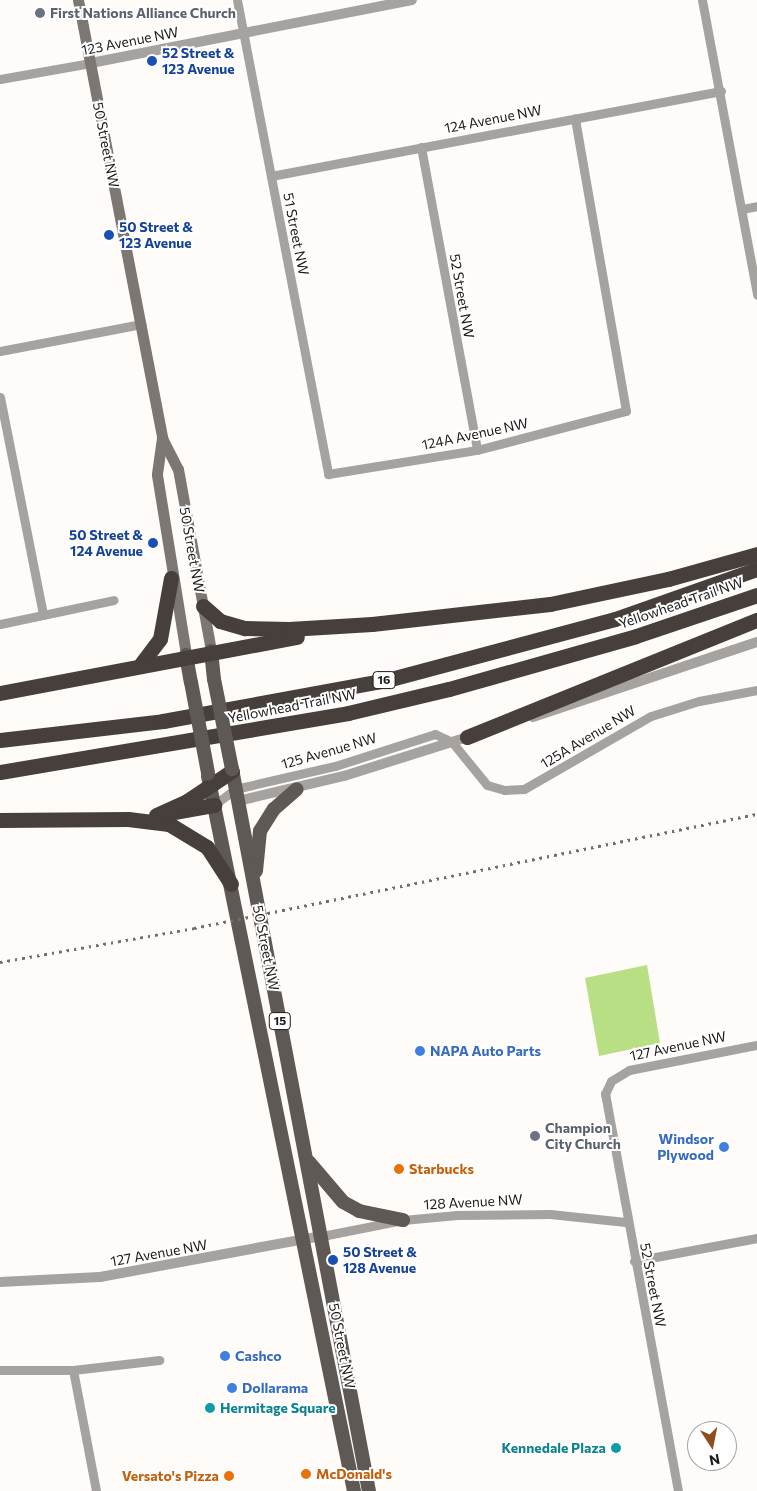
<!DOCTYPE html>
<style>
body{margin:0}
#map{position:relative;width:757px;height:1491px;overflow:hidden;background:#fffbf9;font-family:Commissioner,sans-serif}
div>[style]{position:absolute}
.green>*{inset:0;background:#b9df84}
.minor>*{height:9px;margin:-4.5px;padding:0 4.5px;transform-origin:4.5px;border-radius:4.5px;background:#a6a29f}
.tertiary>*{height:10px;margin:-5px;padding:0 5px;transform-origin:5px;border-radius:5px;background:#a6a29f}
.secondary>*{height:11px;margin:-5.5px;padding:0 5.5px;transform-origin:5.5px;border-radius:5.5px;background:#7c7773}
.primary>*{height:14px;margin:-7px;padding:0 7px;transform-origin:7px;border-radius:7px;background:#5f5955}
.motorway>*{height:15px;margin:-7.5px;padding:0 7.5px;transform-origin:7.5px;border-radius:7.5px;background:#473f3b}
.rail>*{height:3px;margin-top:-1.5px;transform-origin:0;background:repeating-linear-gradient(90deg,#726e6c 0 2.5px,transparent 0 7.5px)}
.primary-bridge>*{height:14px;margin:-7px;padding:0 7px;transform-origin:7px;border-radius:7px;background:#5f5955}
.dots>*{width:14px;height:14px;translate:-50% -50%;box-sizing:border-box;border:2px solid #fff;border-radius:50%}
span{translate:-50% -50%;white-space:nowrap;text-align:center;line-height:1.15;-webkit-text-stroke:4px #fff;paint-order:stroke}
.shield-label span{padding:1px 4px;background:#fff;border:1px solid;border-radius:4px;-webkit-text-stroke-width:0}
.shield-label{font-size:12px;color:#1e1a18;font-weight:700}
.worship-label{font-size:14px;color:#5b616d;font-weight:700}
.left{translate:0 -50%;text-align:left}
.street-label{font-size:14px;color:#1e1a18}
.transit-label{font-size:14px;color:#164399;font-weight:700}
.right{translate:-100% -50%;text-align:right}
.shop-label{font-size:14px;color:#366cbe;font-weight:700}
.food-label{font-size:14px;color:#c56008;font-weight:700}
.culture-label{font-size:14px;color:#0d838f;font-weight:700}
.north{position:absolute;left:687px;top:1421px;width:50px;height:50px;box-sizing:border-box;background:#fff;border:1px solid #a5a3a3;border-radius:50%;rotate:169deg;font-size:14px;font-weight:700;line-height:20px;text-align:center;color:#1e1a18}
.north::after{content:'';display:block;margin:auto;width:18px;height:22px;background:#904d1d;clip-path:polygon(50% 0,100% 100%,50% 72%,0 100%)}
</style>
<div id="map">
<div class="green">
<div style="clip-path:polygon(647px 965px,660px 1043px,599px 1056px,585px 978px)"></div>
</div>
<div class="minor">
<div style="left:237px;top:0;width:483px;rotate:79.1deg"></div>
<div style="left:328px;top:474px;width:151px;rotate:-9.2deg"></div>
<div style="left:477px;top:450px;width:154px;rotate:-14.7deg"></div>
<div style="left:626px;top:411px;width:297px;rotate:-99.9deg"></div>
<div style="left:702px;top:0;width:300px;rotate:79.4deg"></div>
<div style="left:0;top:79px;width:92px;rotate:-10deg"></div>
<div style="left:421px;top:147px;width:308px;rotate:79.5deg"></div>
<div style="left:271px;top:176px;width:458px;rotate:-10.7deg"></div>
<div style="left:742px;top:209px;width:15px;rotate:-11deg"></div>
<div style="left:0;top:351px;width:144px;rotate:-10.8deg"></div>
<div style="left:0;top:397px;width:222px;rotate:78.8deg"></div>
<div style="left:0;top:624px;width:116px;rotate:-11.9deg"></div>
<div style="left:214px;top:805px;width:26px;rotate:-37deg"></div>
<div style="left:235px;top:789px;width:103px;rotate:-13deg"></div>
<div style="left:335px;top:766px;width:105px;rotate:-17.7deg"></div>
<div style="left:435px;top:734px;width:19px;rotate:25deg"></div>
<div style="left:452px;top:742px;width:55px;rotate:50.9deg"></div>
<div style="left:487px;top:785px;width:18px;rotate:16deg"></div>
<div style="left:504px;top:790px;width:20px;rotate:-3deg"></div>
<div style="left:524px;top:789px;width:146px;rotate:-29.9deg"></div>
<div style="left:651px;top:716px;width:50px;rotate:-17.4deg"></div>
<div style="left:699px;top:701px;width:59px;rotate:-10.7deg"></div>
<div style="left:322px;top:1236px;width:83px;rotate:-11.2deg"></div>
<div style="left:403px;top:1220px;width:54px;rotate:-5.3deg"></div>
<div style="left:457px;top:1215px;width:93px;rotate:-0.6deg"></div>
<div style="left:550px;top:1214px;width:76px;rotate:6deg"></div>
<div style="left:634px;top:1261px;width:125px;rotate:-10.6deg"></div>
<div style="left:0;top:1370px;width:73px"></div>
<div style="left:73px;top:1370px;width:87px;rotate:-6.6deg"></div>
<div style="left:73px;top:1370px;width:123px;rotate:79.2deg"></div>
<div style="left:678px;top:1491px;width:404px;rotate:-100.4deg"></div>
<div style="left:605px;top:1094px;width:14px;rotate:-65deg"></div>
<div style="left:611px;top:1081px;width:21px;rotate:-31deg"></div>
<div style="left:629px;top:1070px;width:130px;rotate:-11.1deg"></div>
</div>
<div class="tertiary">
<div style="left:91px;top:63px;width:327px;rotate:-11.1deg"></div>
<div style="left:533px;top:717px;width:236px;rotate:-18.5deg"></div>
<div style="left:238px;top:801px;width:109px;rotate:-13.3deg"></div>
<div style="left:344px;top:776px;width:133px;rotate:-17.5deg"></div>
<div style="left:0;top:1282px;width:100px;rotate:-2.9deg"></div>
<div style="left:100px;top:1277px;width:226px;rotate:-10.5deg"></div>
</div>
<div class="secondary">
<div style="left:78px;top:0;width:446px;rotate:79.1deg"></div>
<div style="left:162px;top:438px;width:35px;rotate:63deg"></div>
<div style="left:178px;top:469px;width:185px;rotate:79.7deg"></div>
<div style="left:162px;top:438px;width:37px;rotate:98deg"></div>
<div style="left:157px;top:475px;width:182px;rotate:80.8deg"></div>
</div>
<div class="primary">
<div style="left:211px;top:651px;width:28px;rotate:84deg"></div>
<div style="left:186px;top:655px;width:27px;rotate:80deg"></div>
<div style="left:232px;top:769px;width:735px;rotate:79.26deg"></div>
<div style="left:208px;top:776px;width:730px;rotate:78.46deg"></div>
<div style="left:256px;top:871px;width:40px;rotate:-84.3deg"></div>
<div style="left:260px;top:831px;width:26px;rotate:-58deg"></div>
<div style="left:274px;top:809px;width:30px;rotate:-41deg"></div>
<div style="left:309px;top:1162px;width:52px;rotate:49.6deg"></div>
<div style="left:343px;top:1202px;width:18px;rotate:29deg"></div>
<div style="left:359px;top:1211px;width:45px;rotate:11.6deg"></div>
</div>
<div class="motorway">
<div style="left:203px;top:606px;width:23px;rotate:41deg"></div>
<div style="left:220px;top:621px;width:26px;rotate:16deg"></div>
<div style="left:245px;top:628px;width:44px;rotate:1.3deg"></div>
<div style="left:289px;top:629px;width:83px;rotate:-3.4deg"></div>
<div style="left:372px;top:624px;width:179px;rotate:-6.4deg"></div>
<div style="left:550px;top:604px;width:121px;rotate:-12deg"></div>
<div style="left:668px;top:579px;width:92px;rotate:-15.7deg"></div>
<div style="left:141px;top:664px;width:31px;rotate:-53deg"></div>
<div style="left:160px;top:639px;width:62px;rotate:-79.8deg"></div>
<div style="left:0;top:693px;width:302px;rotate:-10.7deg"></div>
<div style="left:467px;top:737px;width:313px;rotate:-22deg"></div>
<div style="left:0;top:740px;width:164px;rotate:-6.6deg"></div>
<div style="left:163px;top:721px;width:228px;rotate:-10.4deg"></div>
<div style="left:387px;top:680px;width:236px;rotate:-15deg"></div>
<div style="left:615px;top:619px;width:151px;rotate:-19.4deg"></div>
<div style="left:0;top:772px;width:353px;rotate:-9.6deg"></div>
<div style="left:348px;top:713px;width:104px;rotate:-13.4deg"></div>
<div style="left:449px;top:689px;width:194px;rotate:-15.8deg"></div>
<div style="left:636px;top:636px;width:128px;rotate:-18.7deg"></div>
<div style="left:174px;top:812px;width:41px;rotate:-9.9deg"></div>
<div style="left:156px;top:815px;width:34px;rotate:-24deg"></div>
<div style="left:187px;top:801px;width:54px;rotate:-33.7deg"></div>
<div style="left:0;top:820px;width:128px;rotate:-0.4deg"></div>
<div style="left:128px;top:819px;width:41px;rotate:7deg"></div>
<div style="left:169px;top:824px;width:44px;rotate:31.2deg"></div>
<div style="left:207px;top:847px;width:44px;rotate:57deg"></div>
</div>
<div class="rail">
<div style="left:0;top:962px;width:197px;rotate:-9.9deg"></div>
<div style="left:194px;top:928px;width:574px;rotate:-11.45deg"></div>
</div>
<div class="primary-bridge">
<div style="left:214px;top:679px;width:92px;rotate:78.7deg"></div>
<div style="left:191px;top:682px;width:93px;rotate:79.4deg"></div>
</div>
<div class="dots">
<div style="left:40px;top:13px;background:#6b7280"></div>
<div style="left:152px;top:61px;background:#1a4fb4"></div>
<div style="left:109px;top:235px;background:#1a4fb4"></div>
<div style="left:153px;top:543px;background:#1a4fb4"></div>
<div style="left:420px;top:1051px;background:#3f7fe0"></div>
<div style="left:535px;top:1136px;background:#6b7280"></div>
<div style="left:724px;top:1147px;background:#3f7fe0"></div>
<div style="left:399px;top:1169px;background:#e8710a"></div>
<div style="left:333px;top:1260px;background:#1a4fb4"></div>
<div style="left:225px;top:1356px;background:#3f7fe0"></div>
<div style="left:232px;top:1388px;background:#3f7fe0"></div>
<div style="left:210px;top:1408px;background:#0f9aa8"></div>
<div style="left:616px;top:1448px;background:#0f9aa8"></div>
<div style="left:306px;top:1474px;background:#e8710a"></div>
<div style="left:229px;top:1476px;background:#e8710a"></div>
</div>
<div class="shield-label">
<span style="left:384px;top:680px">16</span>
<span style="left:280px;top:1021px">15</span>
</div>
<div class="worship-label">
<span class="left" style="left:50px;top:13px">First Nations Alliance Church</span>
<span class="left" style="left:545px;top:1136px">Champion<br>City Church</span>
</div>
<div class="street-label">
<span style="left:130px;top:41px;rotate:-11deg">123 Avenue NW</span>
<span style="left:493px;top:119px;rotate:-11deg">124 Avenue NW</span>
<span style="left:106px;top:145px;rotate:79deg">50 Street NW</span>
<span style="left:296px;top:234px;rotate:79deg">51 Street NW</span>
<span style="left:462px;top:296px;rotate:80deg">52 Street NW</span>
<span style="left:475px;top:434px;rotate:-12deg">124A Avenue NW</span>
<span style="left:192px;top:550px;rotate:80deg">50 Street NW</span>
<span style="left:681px;top:603px;rotate:-19deg">Yellowhead Trail NW</span>
<span style="left:292px;top:706px;rotate:-11deg">Yellowhead Trail NW</span>
<span style="left:588px;top:737px;rotate:-31deg">125A Avenue NW</span>
<span style="left:329px;top:751px;rotate:-16deg">125 Avenue NW</span>
<span style="left:266px;top:948px;rotate:79deg">50 Street NW</span>
<span style="left:678px;top:1046px;rotate:-12deg">127 Avenue NW</span>
<span style="left:473px;top:1202px;rotate:-3deg">128 Avenue NW</span>
<span style="left:159px;top:1253px;rotate:-10deg">127 Avenue NW</span>
<span style="left:653px;top:1285px;rotate:79deg">52 Street NW</span>
<span style="left:342px;top:1346px;rotate:79deg">50 Street NW</span>
</div>
<div class="transit-label">
<span class="left" style="left:162px;top:61px">52 Street &amp;<br>123 Avenue</span>
<span class="left" style="left:119px;top:235px">50 Street &amp;<br>123 Avenue</span>
<span class="right" style="left:143px;top:543px">50 Street &amp;<br>124 Avenue</span>
<span class="left" style="left:343px;top:1260px">50 Street &amp;<br>128 Avenue</span>
</div>
<div class="shop-label">
<span class="left" style="left:430px;top:1051px">NAPA Auto Parts</span>
<span class="right" style="left:714px;top:1147px">Windsor<br>Plywood</span>
<span class="left" style="left:235px;top:1356px">Cashco</span>
<span class="left" style="left:242px;top:1388px">Dollarama</span>
</div>
<div class="food-label">
<span class="left" style="left:409px;top:1169px">Starbucks</span>
<span class="left" style="left:316px;top:1474px">McDonald's</span>
<span class="right" style="left:219px;top:1476px">Versato's Pizza</span>
</div>
<div class="culture-label">
<span class="left" style="left:220px;top:1408px">Hermitage Square</span>
<span class="right" style="left:606px;top:1448px">Kennedale Plaza</span>
</div>
<div class="north">N</div>
</div>
